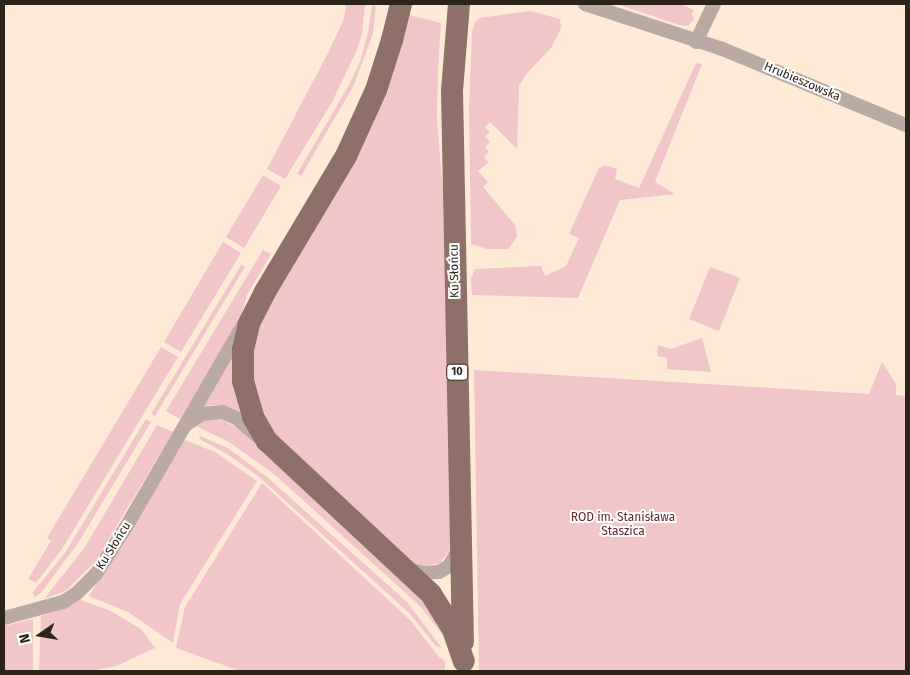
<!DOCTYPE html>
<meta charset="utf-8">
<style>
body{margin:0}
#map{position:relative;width:910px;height:675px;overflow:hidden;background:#feead5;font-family:"Fira Sans",sans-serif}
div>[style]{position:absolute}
.green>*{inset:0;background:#f0c6c9}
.street>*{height:14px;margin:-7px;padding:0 7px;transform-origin:7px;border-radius:7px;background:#baaaa4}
.primary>*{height:22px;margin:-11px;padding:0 11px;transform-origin:11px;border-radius:11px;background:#8d7168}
span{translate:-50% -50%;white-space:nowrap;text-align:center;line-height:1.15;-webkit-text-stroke:4px #fff;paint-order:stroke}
.shield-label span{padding:1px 4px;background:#fff;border:1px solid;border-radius:4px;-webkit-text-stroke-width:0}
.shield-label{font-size:11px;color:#2c2319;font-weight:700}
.street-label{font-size:12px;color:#2c2319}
.park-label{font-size:12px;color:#612731}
.frame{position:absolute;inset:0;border:5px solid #2c2319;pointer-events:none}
.north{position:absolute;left:15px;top:610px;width:50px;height:50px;-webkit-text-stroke:4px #fff;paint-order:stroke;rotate:257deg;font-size:14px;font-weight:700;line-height:20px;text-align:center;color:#2c2319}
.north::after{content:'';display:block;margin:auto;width:18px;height:22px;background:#2c2319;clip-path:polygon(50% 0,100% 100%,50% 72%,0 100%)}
</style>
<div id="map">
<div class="green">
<div style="clip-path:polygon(346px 4px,365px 4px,362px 34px,357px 50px,332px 102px,285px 179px,267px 169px,328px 53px,344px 19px)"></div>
<div style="clip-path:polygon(617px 4px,680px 4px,694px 10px,692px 14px,694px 19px,688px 26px,679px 25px)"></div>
<div style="clip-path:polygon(372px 5px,376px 6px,373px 33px,354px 85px,301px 176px,297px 174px,350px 83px,360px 62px,368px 33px)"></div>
<div style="clip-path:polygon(530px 11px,560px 19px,561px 28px,551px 48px,527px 73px,519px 86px,517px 149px,490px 122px,485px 127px,490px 132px,485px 136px,490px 142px,485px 147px,489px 152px,484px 157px,489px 162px,478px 171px,488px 182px,483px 187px,515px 225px,517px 236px,509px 249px,487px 249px,471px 244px,469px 108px,472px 32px,475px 22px,480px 18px)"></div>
<div style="clip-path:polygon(406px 14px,441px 23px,438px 69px,437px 120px,443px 192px,451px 548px,440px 563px,422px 566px,413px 564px,283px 449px,255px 400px,252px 342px)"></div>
<div style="clip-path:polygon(696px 63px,702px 64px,655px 182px,675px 194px,620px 200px,578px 298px,472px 295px,471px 279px,475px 269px,541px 266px,545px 276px,566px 266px,579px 238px,569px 234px,599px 168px,605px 165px,617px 169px,615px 179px,639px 188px)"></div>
<div style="clip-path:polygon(263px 175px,281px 186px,244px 248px,226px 237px)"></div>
<div style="clip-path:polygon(223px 242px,241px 253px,181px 352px,164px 342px)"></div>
<div style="clip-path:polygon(263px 250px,271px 254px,247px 295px,240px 320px,180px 419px,166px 411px)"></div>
<div style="clip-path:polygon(241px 265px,245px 267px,155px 416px,151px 414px)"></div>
<div style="clip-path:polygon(710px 267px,740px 278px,719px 331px,689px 319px)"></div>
<div style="clip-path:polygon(702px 338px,711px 372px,667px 369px,667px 358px,657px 356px,658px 345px,671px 349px)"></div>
<div style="clip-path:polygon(161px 347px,178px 357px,62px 549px,36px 583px,28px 579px,51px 541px,47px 538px)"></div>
<div style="clip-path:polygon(235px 349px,246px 420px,224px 406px,212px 405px,200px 408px)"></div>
<div style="clip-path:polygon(882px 362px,896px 384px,896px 395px,906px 396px,906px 671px,479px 671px,474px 370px,869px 394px)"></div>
<div style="clip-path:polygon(146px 419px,151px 422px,78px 543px,41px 593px,34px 597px,33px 592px,65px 553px)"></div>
<div style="clip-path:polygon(220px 419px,239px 429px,421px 593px,454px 650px,421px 607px,274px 474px,229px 442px,194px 425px,202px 421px)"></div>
<div style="clip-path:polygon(157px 425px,173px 432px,95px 562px,67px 590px,44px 599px,85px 547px)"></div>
<div style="clip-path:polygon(200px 436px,228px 448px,267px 477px,407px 602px,442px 648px,436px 646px,409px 613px,258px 476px,227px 454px,203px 441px,199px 438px)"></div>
<div style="clip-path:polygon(185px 440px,215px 452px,257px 481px,180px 604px,173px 643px,128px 612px,89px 596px)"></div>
<div style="clip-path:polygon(262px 483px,411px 621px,439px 657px,445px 661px,445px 671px,240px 671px,176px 648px,185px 607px)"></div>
<div style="clip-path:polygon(80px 600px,109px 610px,141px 629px,155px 648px,116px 666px,92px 671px,39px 671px,41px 616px,63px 609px)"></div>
<div style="clip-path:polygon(33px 619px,33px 671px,4px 671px,4px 626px)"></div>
</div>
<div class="street">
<div style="left:585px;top:4px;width:142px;rotate:18.1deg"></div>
<div style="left:720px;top:48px;width:201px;rotate:22.5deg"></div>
<div style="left:696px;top:42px;width:42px;rotate:-64.7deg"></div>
<div style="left:187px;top:424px;width:18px;rotate:-34deg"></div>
<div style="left:202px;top:414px;width:20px;rotate:-6deg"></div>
<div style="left:222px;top:412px;width:15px;rotate:23deg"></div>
<div style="left:236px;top:418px;width:30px;rotate:40deg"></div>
<div style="left:408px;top:569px;width:16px;rotate:15deg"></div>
<div style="left:423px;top:573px;width:16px;rotate:-4deg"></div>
<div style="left:439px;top:572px;width:12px;rotate:-31deg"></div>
<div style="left:449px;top:566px;width:20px;rotate:-60deg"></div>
<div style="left:4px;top:618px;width:61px;rotate:-15.2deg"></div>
<div style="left:63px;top:602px;width:15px;rotate:-32deg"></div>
<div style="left:76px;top:594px;width:28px;rotate:-45deg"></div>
<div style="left:96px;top:574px;width:56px;rotate:-57.4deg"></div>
<div style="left:126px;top:527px;width:233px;rotate:-59.9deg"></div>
</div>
<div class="primary">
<div style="left:401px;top:4px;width:37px;rotate:104deg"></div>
<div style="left:392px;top:40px;width:52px;rotate:107.7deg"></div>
<div style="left:376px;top:90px;width:72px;rotate:114.4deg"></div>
<div style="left:346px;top:156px;width:158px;rotate:120.8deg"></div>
<div style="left:265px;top:292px;width:36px;rotate:117deg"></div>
<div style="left:249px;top:324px;width:27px;rotate:103deg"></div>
<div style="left:243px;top:350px;width:31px;rotate:90deg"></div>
<div style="left:243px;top:381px;width:37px;rotate:74deg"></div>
<div style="left:253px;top:417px;width:28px;rotate:60deg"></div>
<div style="left:267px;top:441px;width:224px;rotate:43deg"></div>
<div style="left:431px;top:594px;width:39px;rotate:58deg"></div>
<div style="left:452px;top:627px;width:36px;rotate:71deg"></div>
<div style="left:459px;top:4px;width:87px;rotate:94.6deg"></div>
<div style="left:452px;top:91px;width:551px;rotate:88.86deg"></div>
</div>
<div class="shield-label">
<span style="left:457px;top:372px">10</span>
</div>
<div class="street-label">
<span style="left:802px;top:82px;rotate:23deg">Hrubieszowska</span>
<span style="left:455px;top:271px;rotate:-91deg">Ku Słońcu</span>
<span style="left:114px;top:546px;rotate:-58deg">Ku Słońcu</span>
</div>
<div class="park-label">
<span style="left:623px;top:525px">ROD im. Stanisława<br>Staszica</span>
</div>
<div class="frame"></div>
<div class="north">N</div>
</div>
